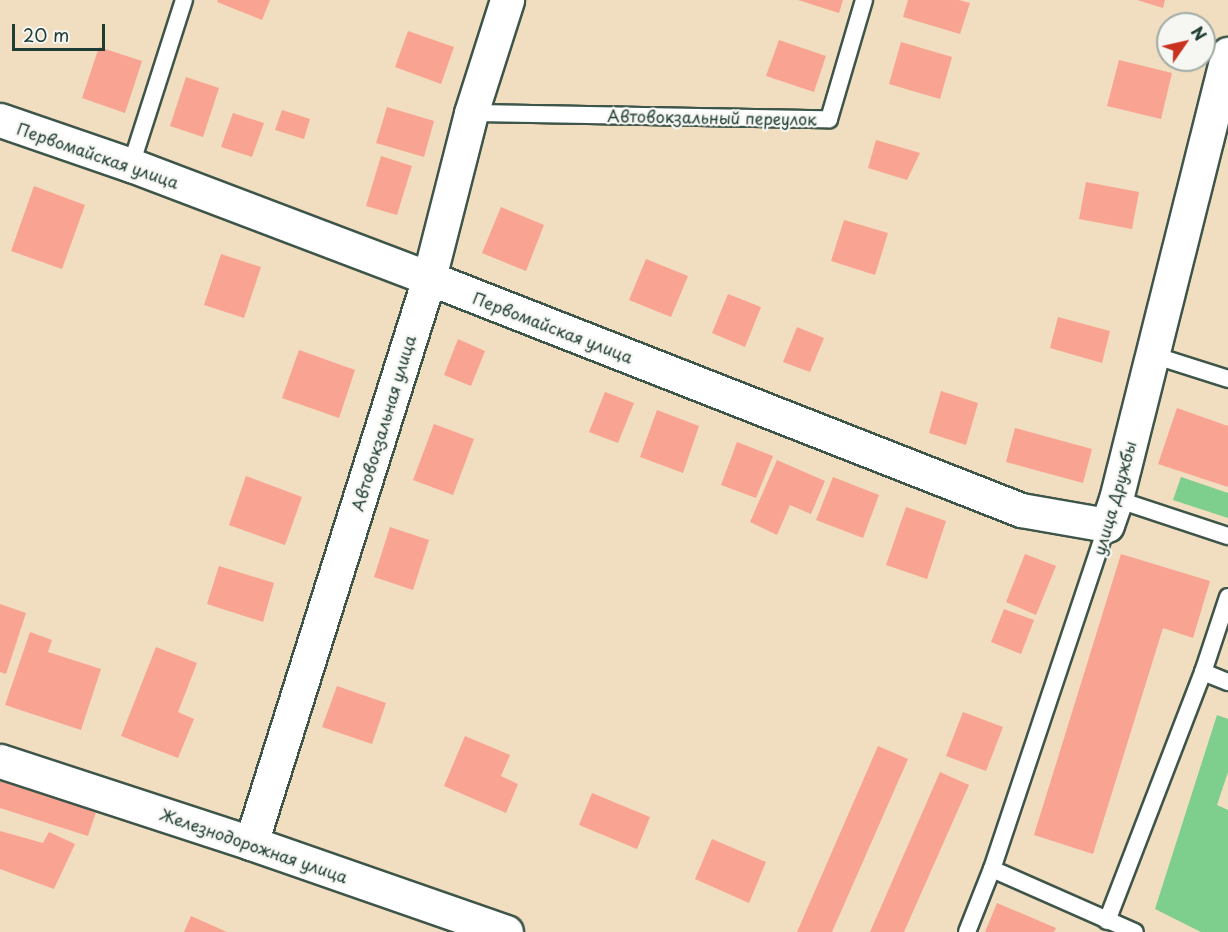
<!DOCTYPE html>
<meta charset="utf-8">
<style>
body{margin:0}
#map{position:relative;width:1228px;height:932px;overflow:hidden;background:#f1ddbf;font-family:"Playpen Sans",sans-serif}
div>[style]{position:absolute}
.green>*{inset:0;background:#7ece8e}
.building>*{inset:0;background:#f9a492}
.roads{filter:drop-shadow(2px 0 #3e5549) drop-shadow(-2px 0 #3e5549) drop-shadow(0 2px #3e5549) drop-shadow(0 -2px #3e5549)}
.lane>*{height:16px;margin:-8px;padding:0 8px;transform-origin:8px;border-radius:8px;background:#fff}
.street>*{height:33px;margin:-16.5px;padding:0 16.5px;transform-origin:16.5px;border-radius:16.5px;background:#fff}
span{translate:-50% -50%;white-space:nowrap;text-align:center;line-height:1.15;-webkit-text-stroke:4.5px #f6f6f2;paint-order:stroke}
.street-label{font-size:16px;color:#1f3d34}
.north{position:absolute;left:1156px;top:12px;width:60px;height:60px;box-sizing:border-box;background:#f6f6f2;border:2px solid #a0aca6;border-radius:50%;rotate:56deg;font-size:16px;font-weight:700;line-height:24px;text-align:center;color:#1f3d34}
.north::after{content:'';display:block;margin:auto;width:21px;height:27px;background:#c8321e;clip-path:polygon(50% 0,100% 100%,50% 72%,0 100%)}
.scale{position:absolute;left:12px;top:24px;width:93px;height:27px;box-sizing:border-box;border:3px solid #1f3d34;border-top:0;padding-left:8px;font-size:18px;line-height:21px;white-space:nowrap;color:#1f3d34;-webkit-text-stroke:4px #f6f6f2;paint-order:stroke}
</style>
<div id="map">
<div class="green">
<div style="clip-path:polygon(1181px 477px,1228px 493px,1228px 518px,1173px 500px)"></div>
<div style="clip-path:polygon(1217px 715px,1228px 719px,1228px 772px,1217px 805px,1228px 810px,1228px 932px,1201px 932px,1155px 909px)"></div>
</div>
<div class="building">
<div style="clip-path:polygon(218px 0,270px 0,262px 20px,217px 2px)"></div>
<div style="clip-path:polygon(798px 0,843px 0,839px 13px)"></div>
<div style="clip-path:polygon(908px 0,959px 0,970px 3px,960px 34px,903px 17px)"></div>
<div style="clip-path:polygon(1137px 0,1165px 0,1163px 8px)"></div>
<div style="clip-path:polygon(408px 31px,454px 47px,441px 84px,395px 67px)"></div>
<div style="clip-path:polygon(779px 40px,826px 56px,814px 92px,766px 76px)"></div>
<div style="clip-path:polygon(901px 42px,952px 57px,940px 99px,889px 84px)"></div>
<div style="clip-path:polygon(99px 47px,142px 61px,125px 113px,82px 98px)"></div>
<div style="clip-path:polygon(1119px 60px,1172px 73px,1161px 119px,1107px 106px)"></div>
<div style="clip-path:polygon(186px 77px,219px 88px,203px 137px,170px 126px)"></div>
<div style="clip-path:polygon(387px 107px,434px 121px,424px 157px,376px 143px)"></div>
<div style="clip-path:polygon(282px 110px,310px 119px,304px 139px,275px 130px)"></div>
<div style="clip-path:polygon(233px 113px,264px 123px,252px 157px,221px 147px)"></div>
<div style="clip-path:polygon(876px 140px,920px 153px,907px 180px,868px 168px)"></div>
<div style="clip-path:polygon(381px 156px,412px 166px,397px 215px,366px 206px)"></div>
<div style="clip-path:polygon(1086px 182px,1139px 192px,1132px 229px,1079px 219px)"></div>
<div style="clip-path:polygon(34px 186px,85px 205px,62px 269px,11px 251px)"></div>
<div style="clip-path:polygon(501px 207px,544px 225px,526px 271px,482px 253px)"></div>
<div style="clip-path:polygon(844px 220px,888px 233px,875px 275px,831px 261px)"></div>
<div style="clip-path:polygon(221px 254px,261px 267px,244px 318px,204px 305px)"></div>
<div style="clip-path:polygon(646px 259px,688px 276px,671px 317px,629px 300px)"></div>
<div style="clip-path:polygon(728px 294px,761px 307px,745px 347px,712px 333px)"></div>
<div style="clip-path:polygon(1058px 317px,1110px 331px,1102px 363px,1050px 348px)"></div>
<div style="clip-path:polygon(797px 327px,824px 338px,810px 372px,783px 362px)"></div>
<div style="clip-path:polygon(458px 339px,485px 351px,471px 386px,444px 375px)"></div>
<div style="clip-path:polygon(299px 350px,355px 370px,339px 418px,282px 398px)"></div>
<div style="clip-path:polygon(941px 391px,978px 403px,966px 445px,929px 433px)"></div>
<div style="clip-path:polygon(605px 392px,634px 403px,618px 443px,589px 432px)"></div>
<div style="clip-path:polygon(1177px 408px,1228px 426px,1228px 487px,1158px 464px)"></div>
<div style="clip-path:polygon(657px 410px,699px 426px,683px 473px,640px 457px)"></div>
<div style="clip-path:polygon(434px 424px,474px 439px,453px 495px,413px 480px)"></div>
<div style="clip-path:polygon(1015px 428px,1092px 449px,1083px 483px,1006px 462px)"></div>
<div style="clip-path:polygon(737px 442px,773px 456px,756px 498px,721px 485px)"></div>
<div style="clip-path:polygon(777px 460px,825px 481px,811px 514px,790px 505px,777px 535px,750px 522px)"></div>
<div style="clip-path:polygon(246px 476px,302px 497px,285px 545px,229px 525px)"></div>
<div style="clip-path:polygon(833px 477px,879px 495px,863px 538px,816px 520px)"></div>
<div style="clip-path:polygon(906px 507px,946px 521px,927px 579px,886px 565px)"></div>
<div style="clip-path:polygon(390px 527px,429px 540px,413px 590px,374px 577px)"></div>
<div style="clip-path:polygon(1025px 554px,1056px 566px,1036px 615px,1006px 602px)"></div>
<div style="clip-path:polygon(1121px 554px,1210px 581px,1193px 638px,1163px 628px,1093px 854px,1034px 835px)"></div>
<div style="clip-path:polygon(219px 566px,274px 583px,263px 622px,207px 604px)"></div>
<div style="clip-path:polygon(0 604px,26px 613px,6px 674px,0 672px)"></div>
<div style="clip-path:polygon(1004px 609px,1034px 620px,1021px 654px,991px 642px)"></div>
<div style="clip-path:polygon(30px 632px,52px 640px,48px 652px,101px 669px,81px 730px,5px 705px)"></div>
<div style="clip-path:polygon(156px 647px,197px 663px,178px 712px,194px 719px,178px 758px,121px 736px)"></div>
<div style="clip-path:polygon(337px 686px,386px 703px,372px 744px,322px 727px)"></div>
<div style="clip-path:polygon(963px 712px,1003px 727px,986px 771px,946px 756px)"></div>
<div style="clip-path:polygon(465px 736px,510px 755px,501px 776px,518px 784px,506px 813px,444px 786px)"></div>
<div style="clip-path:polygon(878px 746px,908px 759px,832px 932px,797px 932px)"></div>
<div style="clip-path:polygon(940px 772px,969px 785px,904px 932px,870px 932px)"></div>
<div style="clip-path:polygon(0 778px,97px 809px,88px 836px,0 808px)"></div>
<div style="clip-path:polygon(592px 793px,650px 817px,637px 849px,579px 825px)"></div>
<div style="clip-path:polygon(0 831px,43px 843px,49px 832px,75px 844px,54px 889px,0 869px)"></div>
<div style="clip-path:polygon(712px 839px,766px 862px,749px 903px,695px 879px)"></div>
<div style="clip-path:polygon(997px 903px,1056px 928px,1054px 932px,985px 932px)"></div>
<div style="clip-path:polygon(191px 916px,227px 932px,184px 932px)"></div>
</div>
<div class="roads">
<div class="lane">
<div style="left:471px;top:113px;width:358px;rotate:1deg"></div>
<div style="left:829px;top:119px;width:124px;rotate:-73.6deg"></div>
<div style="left:131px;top:165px;width:173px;rotate:-72.2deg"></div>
<div style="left:1153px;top:355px;width:79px;rotate:17.7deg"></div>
<div style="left:1116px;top:499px;width:118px;rotate:18.3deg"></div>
<div style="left:1228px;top:597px;width:79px;rotate:108.4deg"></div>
<div style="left:1203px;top:672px;width:27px;rotate:22deg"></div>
<div style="left:992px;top:869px;width:156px;rotate:23.8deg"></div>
<div style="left:1107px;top:921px;width:267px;rotate:-68.9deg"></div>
<div style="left:967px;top:932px;width:68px;rotate:-68.4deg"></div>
<div style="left:992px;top:869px;width:363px;rotate:-71.5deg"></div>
</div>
<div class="street">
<div style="left:0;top:120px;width:139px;rotate:19deg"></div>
<div style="left:131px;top:165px;width:319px;rotate:20.8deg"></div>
<div style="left:429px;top:278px;width:636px;rotate:21.4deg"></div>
<div style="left:1021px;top:510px;width:87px;rotate:9.9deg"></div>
<div style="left:1107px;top:525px;width:28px;rotate:-71deg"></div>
<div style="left:1116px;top:499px;width:459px;rotate:-75.9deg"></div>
<div style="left:0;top:761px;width:264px;rotate:18.1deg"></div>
<div style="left:251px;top:843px;width:270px;rotate:19.2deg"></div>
<div style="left:251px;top:843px;width:592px;rotate:-72.51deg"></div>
<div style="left:429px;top:278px;width:170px;rotate:-75.7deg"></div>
<div style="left:471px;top:113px;width:119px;rotate:-72.3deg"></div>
</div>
</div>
<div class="street-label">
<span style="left:712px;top:117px;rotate:1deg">Автовокзальный переулок</span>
<span style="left:98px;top:155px;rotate:19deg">Первомайская улица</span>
<span style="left:553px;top:327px;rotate:21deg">Первомайская улица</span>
<span style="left:383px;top:423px;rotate:-73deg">Автовокзальная улица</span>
<span style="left:1114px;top:498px;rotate:-74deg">улица Дружбы</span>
<span style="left:254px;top:845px;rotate:19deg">Железнодорожная улица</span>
</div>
<div class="north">N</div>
<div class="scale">20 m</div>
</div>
